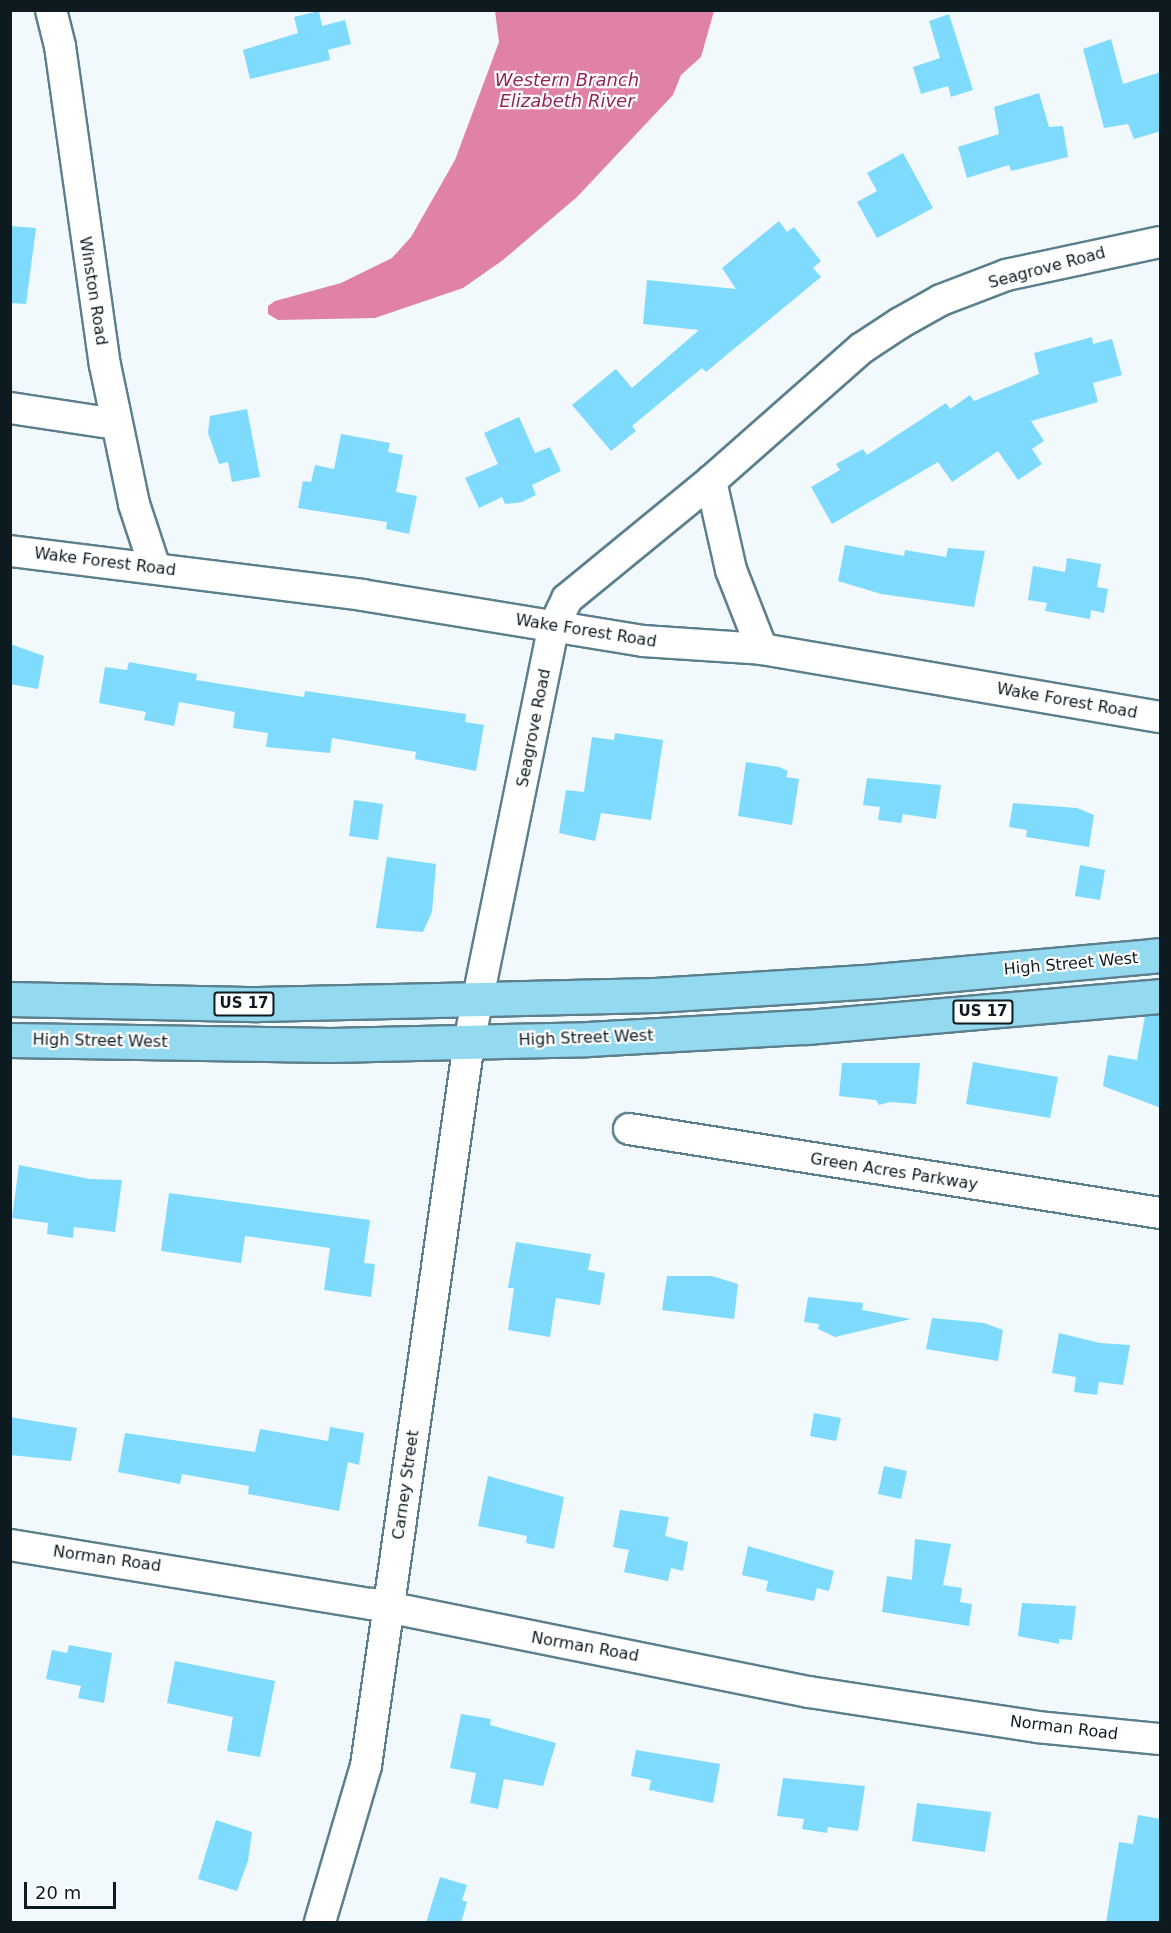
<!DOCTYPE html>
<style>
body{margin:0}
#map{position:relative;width:1171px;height:1933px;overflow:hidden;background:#f2f9fd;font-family:"DejaVu Sans",sans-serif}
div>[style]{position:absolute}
.water>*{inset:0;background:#e081a8}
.building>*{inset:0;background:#7fdbfd}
.roads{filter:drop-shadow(2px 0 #5c7f8d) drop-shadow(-2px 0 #5c7f8d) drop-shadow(0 2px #5c7f8d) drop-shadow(0 -2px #5c7f8d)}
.street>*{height:30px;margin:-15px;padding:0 15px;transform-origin:15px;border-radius:15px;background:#fff}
.primary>*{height:33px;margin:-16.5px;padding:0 16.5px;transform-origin:16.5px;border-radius:16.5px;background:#93d9f0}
span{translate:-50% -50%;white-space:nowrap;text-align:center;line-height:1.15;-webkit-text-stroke:4.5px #fff;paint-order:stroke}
.shield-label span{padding:2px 4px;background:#fff;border:2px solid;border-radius:4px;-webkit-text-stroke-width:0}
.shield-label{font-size:15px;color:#0d1b21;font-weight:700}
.street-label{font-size:16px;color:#0d1b21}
.water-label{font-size:18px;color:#93245b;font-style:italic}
.frame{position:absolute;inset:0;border:12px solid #0d1b21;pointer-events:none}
.scale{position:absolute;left:24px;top:1882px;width:92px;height:27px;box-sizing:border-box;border:3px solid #0d1b21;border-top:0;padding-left:8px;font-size:18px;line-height:21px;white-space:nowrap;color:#0d1b21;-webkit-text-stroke:4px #fff;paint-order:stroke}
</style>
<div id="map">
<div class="water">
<div style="clip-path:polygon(495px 11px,714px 11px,701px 57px,681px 75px,673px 95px,577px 197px,503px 260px,463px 288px,375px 318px,278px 320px,268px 314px,268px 306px,275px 301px,341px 283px,392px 258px,411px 237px,455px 160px,499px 42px)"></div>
</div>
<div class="building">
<div style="clip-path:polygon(319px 11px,322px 26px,345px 20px,351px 44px,328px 50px,330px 60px,250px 79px,243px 50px,298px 33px,294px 17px)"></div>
<div style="clip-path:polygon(949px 14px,973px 90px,951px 97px,948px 86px,921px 94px,913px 67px,940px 58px,929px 21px)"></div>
<div style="clip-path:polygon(1111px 39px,1123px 84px,1161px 72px,1161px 131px,1134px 139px,1128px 124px,1104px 128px,1083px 49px)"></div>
<div style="clip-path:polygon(1039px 93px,1049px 127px,1063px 126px,1068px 157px,1011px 171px,1009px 165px,967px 178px,958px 147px,999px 134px,994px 107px)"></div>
<div style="clip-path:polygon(903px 153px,933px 208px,877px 238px,857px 202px,877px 191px,867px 173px)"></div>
<div style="clip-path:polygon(779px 221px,787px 232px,794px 227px,821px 261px,813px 268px,821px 277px,706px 372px,702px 368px,632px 426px,636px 431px,611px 451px,572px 405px,616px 369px,632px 388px,699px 330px,643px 324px,647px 280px,736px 289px,722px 268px)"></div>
<div style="clip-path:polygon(10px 226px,36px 228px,26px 304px,10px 303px)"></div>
<div style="clip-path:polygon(1092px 337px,1093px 344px,1112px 339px,1122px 375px,1093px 383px,1098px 402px,1031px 421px,1044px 441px,1032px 449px,1042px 464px,1018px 480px,998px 451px,952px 482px,938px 462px,832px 524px,811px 487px,840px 470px,836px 464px,863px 449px,867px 455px,946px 403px,950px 409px,970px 395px,974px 401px,1039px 374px,1034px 353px)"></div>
<div style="clip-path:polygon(247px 409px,260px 477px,232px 482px,228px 462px,219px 464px,208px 433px,210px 416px)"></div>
<div style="clip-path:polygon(519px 417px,535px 453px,550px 447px,561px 471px,532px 485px,536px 495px,522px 502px,505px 504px,502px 497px,479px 508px,465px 478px,498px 464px,484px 433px)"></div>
<div style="clip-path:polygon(341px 434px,390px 443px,388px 452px,403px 455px,396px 492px,417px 496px,409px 534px,386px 529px,387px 522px,298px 508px,303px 481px,311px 482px,315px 465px,334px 469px)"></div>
<div style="clip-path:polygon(845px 545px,904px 556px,905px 550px,946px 557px,948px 548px,985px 551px,974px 607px,881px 594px,838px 581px)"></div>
<div style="clip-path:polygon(1067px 558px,1101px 564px,1097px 587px,1108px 589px,1104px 613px,1091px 610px,1090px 619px,1045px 611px,1047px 603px,1028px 600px,1033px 566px,1065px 572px)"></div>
<div style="clip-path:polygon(10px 644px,44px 656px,38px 689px,10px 684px)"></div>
<div style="clip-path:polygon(129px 662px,197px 674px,196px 680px,304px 697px,305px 691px,466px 714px,465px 722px,484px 725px,476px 771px,415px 759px,416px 752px,332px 738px,330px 753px,266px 747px,268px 733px,233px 728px,235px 712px,179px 702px,174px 726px,144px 720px,146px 712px,99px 703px,105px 667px,127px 670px)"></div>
<div style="clip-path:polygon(615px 733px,663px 740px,651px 820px,601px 813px,595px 841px,559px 833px,566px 790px,584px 792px,592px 737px,614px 740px)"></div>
<div style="clip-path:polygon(746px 762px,779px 767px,788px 771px,786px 777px,799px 779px,792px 825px,738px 816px)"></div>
<div style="clip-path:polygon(867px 778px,941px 785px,936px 819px,903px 814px,901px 823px,878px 820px,880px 807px,863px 805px)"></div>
<div style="clip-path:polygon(354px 800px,383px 804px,378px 840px,349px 836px)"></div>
<div style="clip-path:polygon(1013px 803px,1077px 808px,1094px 815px,1089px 847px,1026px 837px,1027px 830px,1009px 827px)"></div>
<div style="clip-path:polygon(387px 857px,436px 864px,432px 912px,423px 932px,376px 928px)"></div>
<div style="clip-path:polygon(1080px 865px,1105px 870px,1100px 900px,1075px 896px)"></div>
<div style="clip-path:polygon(1161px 1015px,1161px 1108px,1103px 1086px,1108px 1055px,1137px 1060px,1145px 1016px)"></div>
<div style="clip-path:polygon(973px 1062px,1058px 1077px,1050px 1118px,966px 1104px)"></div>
<div style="clip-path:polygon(842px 1063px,920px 1063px,916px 1104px,890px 1102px,879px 1105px,876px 1100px,839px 1096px)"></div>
<div style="clip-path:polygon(19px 1165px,90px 1179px,122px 1180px,115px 1232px,74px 1227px,73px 1238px,47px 1234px,48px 1223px,12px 1218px)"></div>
<div style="clip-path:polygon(169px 1193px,370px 1220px,364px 1263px,375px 1264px,371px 1297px,324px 1290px,330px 1248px,245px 1236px,241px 1263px,161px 1251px)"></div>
<div style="clip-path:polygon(516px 1242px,591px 1254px,588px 1270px,605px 1273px,600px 1305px,556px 1298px,550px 1337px,508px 1330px,514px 1288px,508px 1288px)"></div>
<div style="clip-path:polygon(667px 1276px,712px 1276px,738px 1284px,734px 1319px,662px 1310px)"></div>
<div style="clip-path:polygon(808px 1297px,863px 1303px,862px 1310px,911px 1319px,835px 1337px,818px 1329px,819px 1324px,804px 1322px)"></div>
<div style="clip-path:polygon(932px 1318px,984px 1323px,1003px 1330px,998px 1361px,926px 1349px)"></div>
<div style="clip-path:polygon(1059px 1333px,1100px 1343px,1130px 1345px,1123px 1385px,1099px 1382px,1097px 1395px,1074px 1392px,1076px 1377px,1052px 1373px)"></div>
<div style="clip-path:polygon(814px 1413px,841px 1418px,836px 1441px,810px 1436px)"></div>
<div style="clip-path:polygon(10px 1417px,77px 1428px,71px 1461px,10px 1455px)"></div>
<div style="clip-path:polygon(330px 1427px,364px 1433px,359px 1465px,348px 1462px,339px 1511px,248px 1494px,249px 1486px,182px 1474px,180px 1484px,118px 1472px,125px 1433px,255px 1452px,260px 1429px,328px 1441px)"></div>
<div style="clip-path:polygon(884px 1466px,907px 1471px,901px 1499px,878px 1494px)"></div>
<div style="clip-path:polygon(488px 1476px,564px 1497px,554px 1549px,526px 1543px,527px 1536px,478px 1526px)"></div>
<div style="clip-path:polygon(620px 1510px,669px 1517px,665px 1536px,688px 1542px,683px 1571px,671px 1568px,668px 1581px,624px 1572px,629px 1550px,613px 1547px)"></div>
<div style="clip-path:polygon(915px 1539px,951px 1544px,943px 1585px,962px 1588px,960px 1602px,972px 1604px,969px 1626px,882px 1612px,887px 1576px,912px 1580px)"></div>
<div style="clip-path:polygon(748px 1546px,834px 1571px,829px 1591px,817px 1588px,814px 1601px,766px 1591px,768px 1581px,742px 1575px)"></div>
<div style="clip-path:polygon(1022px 1603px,1076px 1606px,1072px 1640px,1059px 1639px,1059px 1644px,1018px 1636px)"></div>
<div style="clip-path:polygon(69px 1645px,112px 1653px,104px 1703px,78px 1698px,81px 1686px,46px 1679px,52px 1650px,67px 1653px)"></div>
<div style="clip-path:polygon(175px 1661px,275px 1681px,260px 1757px,227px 1751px,233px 1717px,167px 1703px)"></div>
<div style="clip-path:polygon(461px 1714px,491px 1719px,490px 1725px,556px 1743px,543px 1786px,504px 1779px,498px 1809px,470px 1803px,476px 1773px,450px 1768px)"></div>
<div style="clip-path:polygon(636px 1750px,720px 1764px,713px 1803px,649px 1790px,651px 1780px,631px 1776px)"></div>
<div style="clip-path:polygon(783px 1778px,865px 1786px,858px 1831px,828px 1827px,827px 1833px,802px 1829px,804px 1819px,777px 1816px)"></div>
<div style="clip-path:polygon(917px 1803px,991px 1812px,985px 1852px,912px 1841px)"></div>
<div style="clip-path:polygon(1138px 1815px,1161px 1819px,1161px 1923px,1106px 1923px,1119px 1842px,1133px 1844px)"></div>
<div style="clip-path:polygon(216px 1820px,252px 1832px,248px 1861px,237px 1891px,198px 1879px)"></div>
<div style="clip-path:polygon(440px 1877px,467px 1885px,462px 1900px,467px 1902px,461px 1923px,426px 1923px)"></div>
</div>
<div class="roads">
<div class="street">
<div style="left:51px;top:10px;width:37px;rotate:76deg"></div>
<div style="left:60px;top:46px;width:322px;rotate:82deg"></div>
<div style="left:105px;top:365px;width:142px;rotate:78.2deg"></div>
<div style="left:134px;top:504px;width:67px;rotate:71.8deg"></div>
<div style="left:10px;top:408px;width:107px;rotate:8.6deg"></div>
<div style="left:711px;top:481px;width:91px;rotate:77.3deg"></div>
<div style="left:731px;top:570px;width:85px;rotate:68.6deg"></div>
<div style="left:10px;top:551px;width:355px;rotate:7.1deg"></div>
<div style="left:362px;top:595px;width:285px;rotate:9.3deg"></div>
<div style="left:643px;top:641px;width:119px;rotate:3.8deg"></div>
<div style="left:762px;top:649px;width:404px;rotate:9.7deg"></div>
<div style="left:629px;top:1129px;width:538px;rotate:8.99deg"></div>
<div style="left:10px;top:1545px;width:367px;rotate:9.3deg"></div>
<div style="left:372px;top:1604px;width:446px;rotate:11.4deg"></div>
<div style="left:809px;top:1692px;width:231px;rotate:8.7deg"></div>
<div style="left:1037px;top:1727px;width:124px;rotate:5.6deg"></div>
<div style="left:320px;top:1922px;width:163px;rotate:-73.6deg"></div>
<div style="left:366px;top:1766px;width:731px;rotate:-81.9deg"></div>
<div style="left:469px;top:1042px;width:425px;rotate:-78.5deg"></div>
<div style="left:554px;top:626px;width:30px;rotate:-64deg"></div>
<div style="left:567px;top:599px;width:186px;rotate:-39.3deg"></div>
<div style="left:711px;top:481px;width:201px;rotate:-41.4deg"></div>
<div style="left:862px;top:348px;width:45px;rotate:-33.3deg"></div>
<div style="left:900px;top:323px;width:47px;rotate:-29.3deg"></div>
<div style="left:941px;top:300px;width:70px;rotate:-21deg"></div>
<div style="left:1006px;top:275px;width:157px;rotate:-12.1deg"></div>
</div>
<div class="primary">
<div style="left:10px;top:999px;width:248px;rotate:1.2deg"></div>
<div style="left:258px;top:1004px;width:397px;rotate:-1.3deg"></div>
<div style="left:655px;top:995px;width:221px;rotate:-3.6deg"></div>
<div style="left:876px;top:981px;width:285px;rotate:-5.2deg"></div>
<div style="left:10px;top:1040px;width:321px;rotate:0.9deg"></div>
<div style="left:331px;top:1045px;width:257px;rotate:-1.3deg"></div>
<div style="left:588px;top:1039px;width:218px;rotate:-3.2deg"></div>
<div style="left:806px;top:1027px;width:355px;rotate:-5deg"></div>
</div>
</div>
<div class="shield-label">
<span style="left:244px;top:1004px">US 17</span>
<span style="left:983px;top:1012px">US 17</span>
</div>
<div class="street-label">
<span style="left:1047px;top:268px;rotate:-15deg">Seagrove Road</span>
<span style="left:93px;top:291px;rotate:81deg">Winston Road</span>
<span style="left:105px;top:562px;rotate:7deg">Wake Forest Road</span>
<span style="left:586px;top:631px;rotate:9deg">Wake Forest Road</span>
<span style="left:1067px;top:701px;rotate:10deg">Wake Forest Road</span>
<span style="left:534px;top:728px;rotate:-79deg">Seagrove Road</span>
<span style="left:1071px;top:964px;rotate:-5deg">High Street West</span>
<span style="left:586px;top:1038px;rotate:-2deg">High Street West</span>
<span style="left:100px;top:1041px;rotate:1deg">High Street West</span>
<span style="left:894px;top:1172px;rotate:9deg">Green Acres Parkway</span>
<span style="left:406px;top:1485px;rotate:-82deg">Carney Street</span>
<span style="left:107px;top:1559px;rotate:8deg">Norman Road</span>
<span style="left:585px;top:1647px;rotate:10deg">Norman Road</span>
<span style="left:1064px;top:1728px;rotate:7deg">Norman Road</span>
</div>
<div class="water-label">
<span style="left:567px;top:91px">Western Branch<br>Elizabeth River</span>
</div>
<div class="frame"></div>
<div class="scale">20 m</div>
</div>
